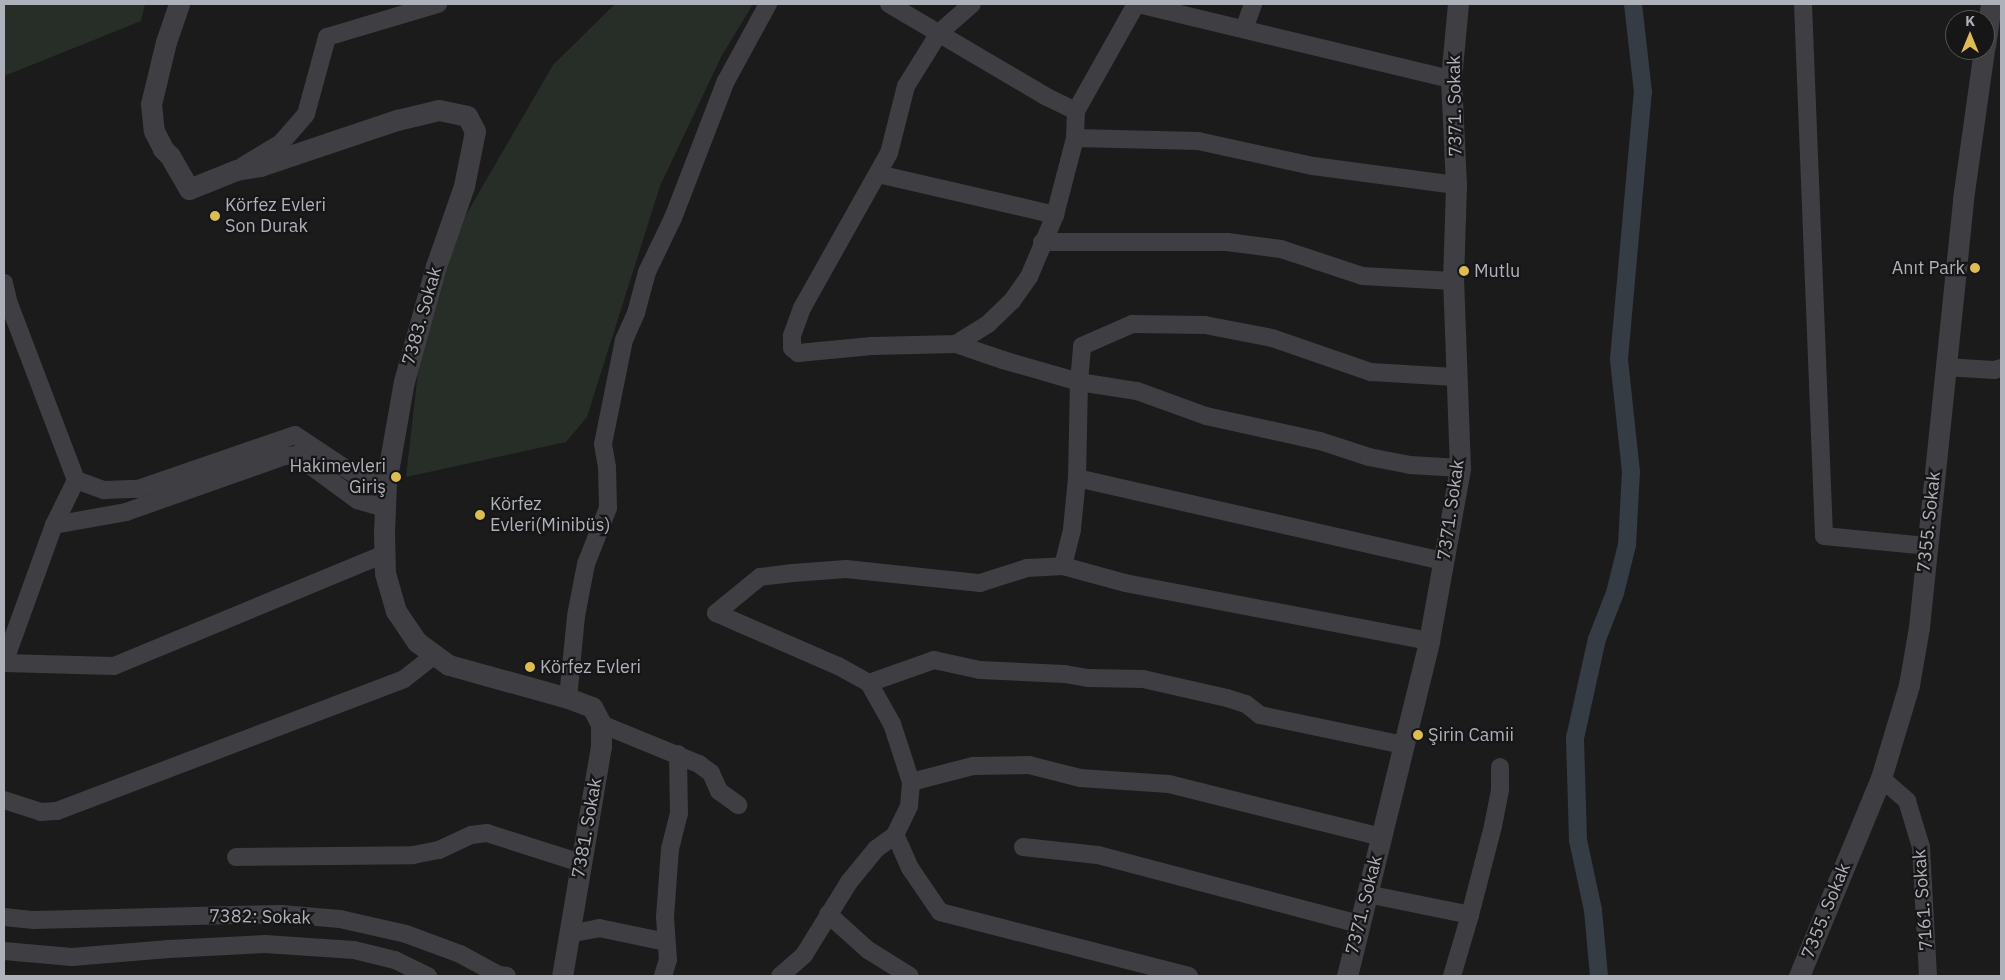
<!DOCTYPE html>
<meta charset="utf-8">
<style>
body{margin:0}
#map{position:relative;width:2005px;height:980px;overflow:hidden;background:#1b1b1c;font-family:"IBM Plex Sans",sans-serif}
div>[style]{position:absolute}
.green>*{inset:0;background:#272e28}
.canal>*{height:18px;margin:-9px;padding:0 9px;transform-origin:9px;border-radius:9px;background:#363c44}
.minor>*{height:18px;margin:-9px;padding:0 9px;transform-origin:9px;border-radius:9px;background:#3e3e43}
.tertiary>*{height:21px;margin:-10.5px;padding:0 10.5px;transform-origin:10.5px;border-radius:10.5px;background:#3e3e43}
.dots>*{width:14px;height:14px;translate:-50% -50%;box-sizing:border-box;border:2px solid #161617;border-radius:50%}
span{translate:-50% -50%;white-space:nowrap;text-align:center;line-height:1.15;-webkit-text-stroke:4.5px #161617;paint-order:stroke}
.street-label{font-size:18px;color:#afb1ba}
.poi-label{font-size:18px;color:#afb1ba}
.left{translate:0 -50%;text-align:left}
.right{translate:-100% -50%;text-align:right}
.frame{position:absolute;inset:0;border:5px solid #afb1ba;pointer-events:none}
.north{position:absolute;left:1945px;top:10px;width:50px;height:50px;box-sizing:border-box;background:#161617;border:1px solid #535458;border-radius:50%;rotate:0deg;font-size:14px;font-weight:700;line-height:20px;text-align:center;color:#afb1ba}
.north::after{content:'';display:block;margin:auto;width:18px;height:22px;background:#dcbc53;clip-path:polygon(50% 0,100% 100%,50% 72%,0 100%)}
</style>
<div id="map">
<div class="green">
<div style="clip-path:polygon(4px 4px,145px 4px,141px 21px,4px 76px)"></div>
<div style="clip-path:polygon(615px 4px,753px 4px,722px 55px,660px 186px,587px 417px,566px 442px,406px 477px,418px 372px,432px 298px,463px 220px,553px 65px)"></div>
</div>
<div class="canal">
<div style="left:1599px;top:976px;width:66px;rotate:-95.2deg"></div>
<div style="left:1593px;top:910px;width:72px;rotate:-102.1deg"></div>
<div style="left:1578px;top:840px;width:102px;rotate:-91.7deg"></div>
<div style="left:1575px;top:738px;width:101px;rotate:-77.5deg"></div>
<div style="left:1597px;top:639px;width:49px;rotate:-68.6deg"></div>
<div style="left:1615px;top:593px;width:49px;rotate:-76deg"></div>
<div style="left:1627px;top:545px;width:73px;rotate:-86.9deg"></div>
<div style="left:1631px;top:472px;width:114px;rotate:-96.1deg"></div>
<div style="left:1619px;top:359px;width:268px;rotate:-84.9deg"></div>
<div style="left:1643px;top:92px;width:89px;rotate:-96.5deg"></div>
</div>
<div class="minor">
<div style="left:889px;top:4px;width:183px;rotate:30.5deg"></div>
<div style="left:1047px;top:97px;width:32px;rotate:26deg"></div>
<div style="left:972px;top:4px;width:44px;rotate:138.7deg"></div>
<div style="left:939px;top:33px;width:62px;rotate:121.9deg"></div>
<div style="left:906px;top:86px;width:69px;rotate:104.2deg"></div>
<div style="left:889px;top:153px;width:178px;rotate:119.3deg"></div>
<div style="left:802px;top:308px;width:30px;rotate:110deg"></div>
<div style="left:792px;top:336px;width:12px;rotate:90deg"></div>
<div style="left:792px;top:348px;width:8px;rotate:40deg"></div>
<div style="left:798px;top:353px;width:74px;rotate:-5.4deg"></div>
<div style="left:872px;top:346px;width:84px;rotate:-1.4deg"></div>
<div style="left:956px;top:344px;width:50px;rotate:18.8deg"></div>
<div style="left:1003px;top:360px;width:79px;rotate:16.1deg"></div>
<div style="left:1079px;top:382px;width:59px;rotate:8.8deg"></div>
<div style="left:1137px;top:391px;width:73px;rotate:19.9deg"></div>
<div style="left:1206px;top:416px;width:117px;rotate:12.4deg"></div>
<div style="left:1320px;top:441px;width:52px;rotate:18.1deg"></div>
<div style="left:1369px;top:457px;width:42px;rotate:11deg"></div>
<div style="left:1410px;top:465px;width:50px;rotate:3.4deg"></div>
<div style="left:1138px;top:4px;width:322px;rotate:13.5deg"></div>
<div style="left:1803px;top:4px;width:532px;rotate:87.74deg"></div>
<div style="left:1824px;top:536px;width:103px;rotate:5.5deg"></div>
<div style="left:1244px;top:29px;width:27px;rotate:-70deg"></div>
<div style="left:1075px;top:138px;width:123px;rotate:1.4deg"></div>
<div style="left:1198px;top:141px;width:118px;rotate:12.3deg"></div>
<div style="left:1313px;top:166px;width:144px;rotate:7.6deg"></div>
<div style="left:243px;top:166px;width:44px;rotate:-31.2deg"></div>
<div style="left:281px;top:143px;width:38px;rotate:-49deg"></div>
<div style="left:306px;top:114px;width:80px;rotate:-74.7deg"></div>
<div style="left:327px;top:37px;width:116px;rotate:-16.6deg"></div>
<div style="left:878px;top:174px;width:182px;rotate:13deg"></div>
<div style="left:1042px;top:242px;width:185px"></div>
<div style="left:1227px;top:242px;width:54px;rotate:7.4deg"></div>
<div style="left:1281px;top:249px;width:85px;rotate:18.4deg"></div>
<div style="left:1362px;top:276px;width:91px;rotate:3.1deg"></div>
<div style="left:4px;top:283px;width:18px;rotate:77deg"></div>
<div style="left:8px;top:301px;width:191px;rotate:69.2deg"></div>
<div style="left:76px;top:480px;width:30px;rotate:20deg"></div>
<div style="left:104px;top:490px;width:34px;rotate:-2deg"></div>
<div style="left:138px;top:489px;width:166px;rotate:-19deg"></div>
<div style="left:295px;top:435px;width:71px;rotate:33.5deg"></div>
<div style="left:354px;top:474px;width:33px;rotate:16deg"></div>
<div style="left:956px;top:344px;width:38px;rotate:-32deg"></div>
<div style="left:988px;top:324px;width:33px;rotate:-44deg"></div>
<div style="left:1012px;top:301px;width:29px;rotate:-55deg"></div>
<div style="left:1029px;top:277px;width:67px;rotate:-67.2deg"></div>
<div style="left:1055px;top:215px;width:80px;rotate:-75.4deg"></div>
<div style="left:1075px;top:138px;width:27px;rotate:-88deg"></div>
<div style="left:1076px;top:111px;width:123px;rotate:-60.7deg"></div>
<div style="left:1945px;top:367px;width:49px;rotate:3.5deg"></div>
<div style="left:1994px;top:370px;width:7px;rotate:-16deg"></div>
<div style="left:1077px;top:478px;width:375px;rotate:12.8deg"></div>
<div style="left:54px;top:525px;width:73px;rotate:-10.2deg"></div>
<div style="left:126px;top:512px;width:169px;rotate:-19.4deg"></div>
<div style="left:285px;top:456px;width:11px;rotate:-5deg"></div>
<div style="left:296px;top:455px;width:76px;rotate:36.4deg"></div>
<div style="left:357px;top:500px;width:29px;rotate:16deg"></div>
<div style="left:1063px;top:566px;width:38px;rotate:-76deg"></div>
<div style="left:1072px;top:529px;width:51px;rotate:-84.4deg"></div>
<div style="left:1077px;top:478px;width:96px;rotate:-88.8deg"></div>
<div style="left:1079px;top:382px;width:36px;rotate:-85deg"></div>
<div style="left:1082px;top:346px;width:55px;rotate:-23.7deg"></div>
<div style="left:1132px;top:324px;width:73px;rotate:0.8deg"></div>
<div style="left:1205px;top:325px;width:68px;rotate:11deg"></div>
<div style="left:1272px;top:338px;width:105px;rotate:19deg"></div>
<div style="left:1371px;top:372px;width:84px;rotate:3.4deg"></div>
<div style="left:4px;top:663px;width:110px;rotate:1.6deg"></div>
<div style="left:114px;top:666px;width:292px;rotate:-22.5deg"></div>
<div style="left:4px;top:663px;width:147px;rotate:-70.1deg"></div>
<div style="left:54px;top:525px;width:50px;rotate:-63.9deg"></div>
<div style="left:869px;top:683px;width:69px;rotate:-19.5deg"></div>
<div style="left:934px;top:660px;width:47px;rotate:12.3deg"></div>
<div style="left:980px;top:670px;width:85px;rotate:2.7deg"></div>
<div style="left:1065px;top:674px;width:23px;rotate:10deg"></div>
<div style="left:1088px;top:678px;width:55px;rotate:1deg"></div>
<div style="left:1143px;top:679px;width:86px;rotate:12.7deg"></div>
<div style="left:1227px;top:698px;width:20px;rotate:18deg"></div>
<div style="left:1246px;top:704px;width:18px;rotate:38deg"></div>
<div style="left:1260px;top:715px;width:146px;rotate:11.8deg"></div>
<div style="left:568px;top:698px;width:82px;rotate:-84.4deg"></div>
<div style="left:576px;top:616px;width:53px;rotate:-79.1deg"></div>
<div style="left:586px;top:564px;width:60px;rotate:-68.6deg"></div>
<div style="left:608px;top:508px;width:41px;rotate:-91.4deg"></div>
<div style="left:607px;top:467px;width:23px;rotate:-100deg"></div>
<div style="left:603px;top:444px;width:106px;rotate:-78.6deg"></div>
<div style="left:624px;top:340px;width:30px;rotate:-66deg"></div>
<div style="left:636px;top:313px;width:42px;rotate:-75deg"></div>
<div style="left:647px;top:272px;width:60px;rotate:-64.3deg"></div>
<div style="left:673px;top:218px;width:147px;rotate:-68.9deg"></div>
<div style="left:726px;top:81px;width:88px;rotate:-61.4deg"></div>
<div style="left:601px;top:724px;width:106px;rotate:22.2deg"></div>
<div style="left:699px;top:764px;width:15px;rotate:37deg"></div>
<div style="left:711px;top:773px;width:20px;rotate:66deg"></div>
<div style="left:719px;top:791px;width:24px;rotate:36deg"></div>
<div style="left:1881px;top:778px;width:35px;rotate:41deg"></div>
<div style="left:1907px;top:801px;width:48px;rotate:73.1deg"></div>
<div style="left:1921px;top:847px;width:129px;rotate:86.9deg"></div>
<div style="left:911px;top:782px;width:64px;rotate:-14.5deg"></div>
<div style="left:973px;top:766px;width:56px;rotate:-1deg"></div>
<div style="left:1029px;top:765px;width:53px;rotate:14.3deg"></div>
<div style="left:1080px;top:778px;width:89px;rotate:3.9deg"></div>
<div style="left:1169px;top:784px;width:219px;rotate:14deg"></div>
<div style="left:4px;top:800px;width:39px;rotate:18deg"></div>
<div style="left:41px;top:812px;width:16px;rotate:-4deg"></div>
<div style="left:57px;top:811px;width:371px;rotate:-20.8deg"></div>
<div style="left:404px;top:679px;width:39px;rotate:-38deg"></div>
<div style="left:1023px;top:847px;width:75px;rotate:6.1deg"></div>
<div style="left:1098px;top:855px;width:271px;rotate:14.8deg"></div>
<div style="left:236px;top:857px;width:177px;rotate:-0.6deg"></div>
<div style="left:413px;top:855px;width:26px;rotate:-11deg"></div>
<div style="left:439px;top:850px;width:35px;rotate:-25deg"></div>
<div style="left:471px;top:835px;width:16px;rotate:-7deg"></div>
<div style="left:487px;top:833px;width:99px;rotate:17.7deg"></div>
<div style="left:1367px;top:894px;width:105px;rotate:11.5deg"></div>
<div style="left:1470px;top:915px;width:64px;rotate:106.4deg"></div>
<div style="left:828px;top:914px;width:54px;rotate:42deg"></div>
<div style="left:868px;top:950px;width:49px;rotate:31.8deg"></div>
<div style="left:1470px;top:915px;width:92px;rotate:-75.5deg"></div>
<div style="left:1493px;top:826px;width:38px;rotate:-79deg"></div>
<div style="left:1500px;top:789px;width:22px;rotate:-90deg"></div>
<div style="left:4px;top:917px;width:30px;rotate:6deg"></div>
<div style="left:34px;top:920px;width:247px;rotate:-1.4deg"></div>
<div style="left:281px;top:914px;width:59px;rotate:4.8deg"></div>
<div style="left:340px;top:919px;width:68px;rotate:12.8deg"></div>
<div style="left:406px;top:934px;width:58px;rotate:20.3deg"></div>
<div style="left:460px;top:954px;width:44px;rotate:28.3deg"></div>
<div style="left:499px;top:975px;width:8px;rotate:7deg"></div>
<div style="left:569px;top:934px;width:31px;rotate:-11deg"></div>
<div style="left:599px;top:928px;width:68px;rotate:11.8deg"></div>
<div style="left:4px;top:951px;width:68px;rotate:5deg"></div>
<div style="left:72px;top:957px;width:97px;rotate:-4.7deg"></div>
<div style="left:169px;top:949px;width:96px;rotate:-3deg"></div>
<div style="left:265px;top:944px;width:89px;rotate:3.9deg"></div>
<div style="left:354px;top:950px;width:42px;rotate:13.7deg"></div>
<div style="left:395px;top:960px;width:37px;rotate:26deg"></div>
<div style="left:663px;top:976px;width:17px;rotate:-73deg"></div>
<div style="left:668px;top:960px;width:43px;rotate:-94deg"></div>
<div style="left:665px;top:917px;width:68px;rotate:-85.8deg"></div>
<div style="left:670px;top:849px;width:36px;rotate:-76deg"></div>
<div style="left:679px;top:814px;width:60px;rotate:-91deg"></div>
<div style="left:780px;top:976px;width:32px;rotate:-41deg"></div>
<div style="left:804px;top:955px;width:86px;rotate:-58.3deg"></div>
<div style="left:849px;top:882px;width:43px;rotate:-50.7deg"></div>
<div style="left:876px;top:849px;width:24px;rotate:-36deg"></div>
<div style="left:1189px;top:976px;width:257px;rotate:-165.6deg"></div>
<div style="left:940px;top:912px;width:53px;rotate:-124.3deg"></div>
<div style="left:910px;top:868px;width:36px;rotate:-114deg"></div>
<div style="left:895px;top:835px;width:32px;rotate:-64deg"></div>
<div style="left:909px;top:806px;width:24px;rotate:-85deg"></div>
<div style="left:911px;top:782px;width:61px;rotate:-108.1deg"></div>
<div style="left:892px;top:724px;width:47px;rotate:-119.3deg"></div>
<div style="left:869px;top:683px;width:35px;rotate:-151deg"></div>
<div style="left:838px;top:666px;width:133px;rotate:-156.5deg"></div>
<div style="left:716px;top:613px;width:57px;rotate:-39.3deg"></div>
<div style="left:760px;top:577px;width:33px;rotate:-7deg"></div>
<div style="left:793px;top:573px;width:53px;rotate:-4.3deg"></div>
<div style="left:846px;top:569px;width:135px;rotate:6deg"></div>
<div style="left:980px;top:583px;width:49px;rotate:-17.7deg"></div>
<div style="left:1027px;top:568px;width:36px;rotate:-3deg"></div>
<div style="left:1063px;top:566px;width:64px;rotate:15.3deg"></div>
<div style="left:1125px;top:583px;width:309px;rotate:10.8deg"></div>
</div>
<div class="tertiary">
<div style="left:179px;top:4px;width:40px;rotate:108.9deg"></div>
<div style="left:166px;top:42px;width:64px;rotate:103.6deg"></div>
<div style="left:151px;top:104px;width:27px;rotate:84deg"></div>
<div style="left:154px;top:131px;width:20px;rotate:63deg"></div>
<div style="left:163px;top:149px;width:10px;rotate:45deg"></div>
<div style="left:170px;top:156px;width:38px;rotate:60deg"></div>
<div style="left:189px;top:189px;width:51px;rotate:-22deg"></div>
<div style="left:236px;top:170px;width:24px;rotate:-9deg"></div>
<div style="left:260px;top:166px;width:145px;rotate:-18.6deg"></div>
<div style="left:397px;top:120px;width:43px;rotate:-13.4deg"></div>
<div style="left:439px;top:110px;width:29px;rotate:12deg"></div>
<div style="left:467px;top:116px;width:17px;rotate:62deg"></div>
<div style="left:475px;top:131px;width:56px;rotate:101.3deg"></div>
<div style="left:464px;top:186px;width:85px;rotate:109.3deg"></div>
<div style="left:436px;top:266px;width:119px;rotate:105.5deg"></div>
<div style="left:404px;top:381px;width:104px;rotate:100deg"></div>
<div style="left:386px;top:483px;width:50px;rotate:92.3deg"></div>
<div style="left:384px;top:533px;width:40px;rotate:88.6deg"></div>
<div style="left:385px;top:573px;width:40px;rotate:74deg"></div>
<div style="left:396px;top:611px;width:37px;rotate:56deg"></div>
<div style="left:417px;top:642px;width:39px;rotate:36deg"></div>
<div style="left:449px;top:665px;width:123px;rotate:15.5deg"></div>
<div style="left:568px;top:698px;width:26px;rotate:21deg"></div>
<div style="left:592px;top:707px;width:19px;rotate:62deg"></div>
<div style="left:601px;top:724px;width:22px;rotate:90deg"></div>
<div style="left:601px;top:746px;width:233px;rotate:99.6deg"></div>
<div style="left:1985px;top:46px;width:42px;rotate:-81.9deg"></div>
<div style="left:1347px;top:976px;width:345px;rotate:-76.2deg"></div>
<div style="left:1429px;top:641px;width:176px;rotate:-79.8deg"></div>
<div style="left:1460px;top:468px;width:187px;rotate:-92.1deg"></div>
<div style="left:1453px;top:281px;width:96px;rotate:-88.2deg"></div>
<div style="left:1456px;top:185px;width:106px;rotate:-92.7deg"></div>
<div style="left:1451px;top:79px;width:75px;rotate:-84.7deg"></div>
<div style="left:1799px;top:976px;width:214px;rotate:-67.5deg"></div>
<div style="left:1881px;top:778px;width:97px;rotate:-73.2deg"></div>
<div style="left:1909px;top:685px;width:59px;rotate:-80.2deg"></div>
<div style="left:1919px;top:627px;width:430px;rotate:-84.1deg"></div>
<div style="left:1963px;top:199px;width:150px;rotate:-82deg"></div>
</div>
<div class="dots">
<div style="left:215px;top:216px;background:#dcbc53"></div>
<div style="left:1975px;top:268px;background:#dcbc53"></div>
<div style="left:1464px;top:271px;background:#dcbc53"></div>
<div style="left:396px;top:477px;background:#dcbc53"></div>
<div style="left:480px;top:515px;background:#dcbc53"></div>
<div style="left:530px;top:667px;background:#dcbc53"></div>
<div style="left:1418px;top:735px;background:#dcbc53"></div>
</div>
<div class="street-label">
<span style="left:1455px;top:106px;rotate:-91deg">7371. Sokak</span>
<span style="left:422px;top:316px;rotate:-74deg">7383. Sokak</span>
<span style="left:1451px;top:510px;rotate:-82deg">7371. Sokak</span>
<span style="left:1929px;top:522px;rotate:-84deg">7355. Sokak</span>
<span style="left:587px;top:828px;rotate:-80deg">7381. Sokak</span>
<span style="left:1923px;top:900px;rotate:-94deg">7161. Sokak</span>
<span style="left:1364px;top:905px;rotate:-76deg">7371. Sokak</span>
<span style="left:1826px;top:911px;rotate:-68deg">7355. Sokak</span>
<span style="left:260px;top:917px;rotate:1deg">7382: Sokak</span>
</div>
<div class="poi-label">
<span class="left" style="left:225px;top:216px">Körfez Evleri<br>Son Durak</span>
<span class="right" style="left:1965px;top:268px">Anıt Park</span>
<span class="left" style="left:1474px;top:271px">Mutlu</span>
<span class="right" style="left:386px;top:477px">Hakimevleri<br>Giriş</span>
<span class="left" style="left:490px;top:515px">Körfez<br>Evleri(Minibüs)</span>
<span class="left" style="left:540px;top:667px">Körfez Evleri</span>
<span class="left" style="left:1428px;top:735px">Şirin Camii</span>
</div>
<div class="frame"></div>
<div class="north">K</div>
</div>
